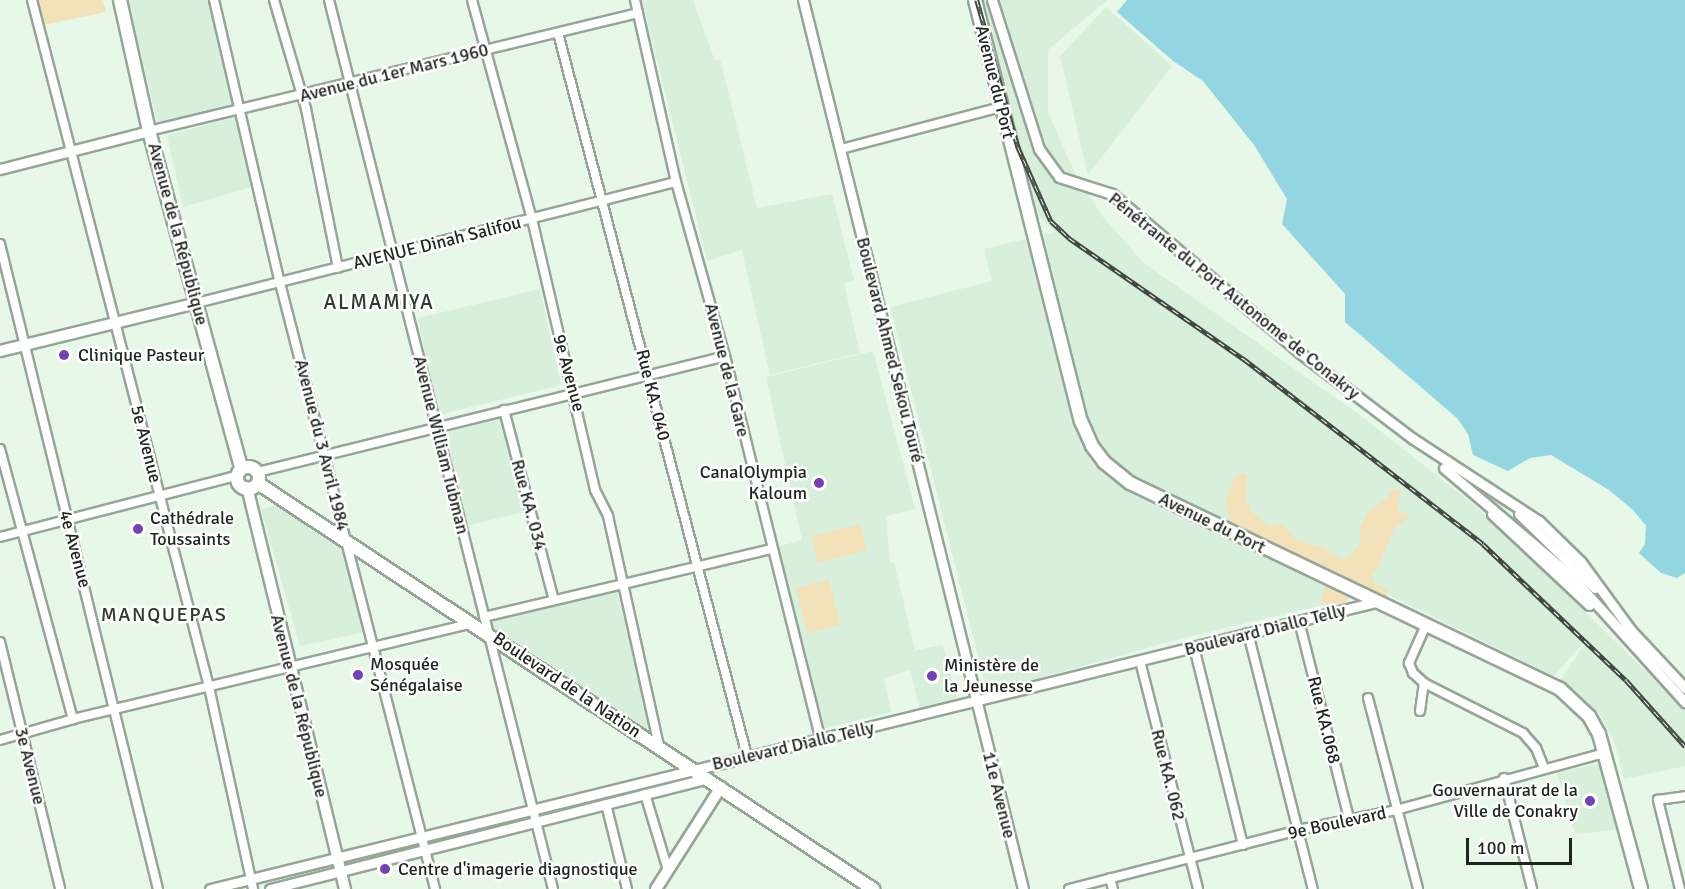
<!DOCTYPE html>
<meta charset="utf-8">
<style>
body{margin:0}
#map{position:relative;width:1685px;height:889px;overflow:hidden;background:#e7f8e9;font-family:Signika,sans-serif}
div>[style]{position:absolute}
.built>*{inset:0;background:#d8efdb}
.green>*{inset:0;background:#f3e2b9}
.water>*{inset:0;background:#93d6e2}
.roads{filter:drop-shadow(2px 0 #95a597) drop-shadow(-2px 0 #95a597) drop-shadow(0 2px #95a597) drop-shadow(0 -2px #95a597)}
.minor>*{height:8px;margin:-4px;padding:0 4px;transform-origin:4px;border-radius:4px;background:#fff}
.tertiary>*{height:9px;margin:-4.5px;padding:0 4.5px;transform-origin:4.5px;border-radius:4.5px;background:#fff}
.secondary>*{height:10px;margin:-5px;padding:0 5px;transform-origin:5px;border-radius:5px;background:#fff}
.primary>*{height:12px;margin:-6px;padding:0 6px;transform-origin:6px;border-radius:6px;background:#fff}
.primary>.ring{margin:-6px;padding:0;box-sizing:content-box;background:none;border:12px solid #fff;border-radius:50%}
.rail>*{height:4.5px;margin-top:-2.25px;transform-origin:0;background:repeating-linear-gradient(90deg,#fff 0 7px,#424a43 0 14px);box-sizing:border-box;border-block:2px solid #424a43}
.dots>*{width:16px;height:16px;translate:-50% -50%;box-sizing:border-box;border:3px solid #fff;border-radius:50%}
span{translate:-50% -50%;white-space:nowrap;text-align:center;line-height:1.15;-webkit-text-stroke:5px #fff;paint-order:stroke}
.street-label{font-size:18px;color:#1f2520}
.poi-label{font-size:18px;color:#1f2520}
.left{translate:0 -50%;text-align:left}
.right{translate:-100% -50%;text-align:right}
.neighbourhood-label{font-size:20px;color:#2d3a2e;letter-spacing:1.5px}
.quarter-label{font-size:21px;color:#2d3a2e;letter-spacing:1.5px}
.scale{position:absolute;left:1466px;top:838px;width:106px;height:27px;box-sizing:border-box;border:3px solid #1f2520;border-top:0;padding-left:8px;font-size:18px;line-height:21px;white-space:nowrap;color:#1f2520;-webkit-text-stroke:4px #fff;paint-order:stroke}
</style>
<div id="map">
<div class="built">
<div style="clip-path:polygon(128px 0,211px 0,236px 107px,158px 125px)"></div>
<div style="clip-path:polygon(642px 0,693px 0,715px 61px,720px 59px,757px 208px,832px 194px,854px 280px,844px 283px,860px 353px,770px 375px,742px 250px,707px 261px)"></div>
<div style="clip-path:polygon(981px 0,1107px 0,1048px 50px,1048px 112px,1075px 174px,1103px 217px,1144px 263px,1360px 415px,1473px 504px,1539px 566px,1685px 710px,1685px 747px,1672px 734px,1685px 752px,1685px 766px,1624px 779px,1615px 744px,1599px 712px,1559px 682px,1585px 644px,1590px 648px,1584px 642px,1554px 676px,1381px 591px,1176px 640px,987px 693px,890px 307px,992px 281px,984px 249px,1055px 232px,1034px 211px)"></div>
<div style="clip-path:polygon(1106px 7px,1172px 66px,1088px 175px,1060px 56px)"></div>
<div style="clip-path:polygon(238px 117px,255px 186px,183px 207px,167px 135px)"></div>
<div style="clip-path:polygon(540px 289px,561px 385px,438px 415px,418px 318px)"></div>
<div style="clip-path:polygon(873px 351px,915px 509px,886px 516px,890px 563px,894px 563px,915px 649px,906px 652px,943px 645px,957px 699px,920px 709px,910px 669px,884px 679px,891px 712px,822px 729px,777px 547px,802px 540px,766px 377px)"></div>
<div style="clip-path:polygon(503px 419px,527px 511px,466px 526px,444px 433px)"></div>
<div style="clip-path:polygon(280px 504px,347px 551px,366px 632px,300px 646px,261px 509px)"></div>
<div style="clip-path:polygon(617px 590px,653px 737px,500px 638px,487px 618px)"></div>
<div style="clip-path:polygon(1598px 764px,1606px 771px,1622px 829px,1575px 834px,1557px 773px)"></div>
</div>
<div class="green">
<div style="clip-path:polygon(37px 0,103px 0,106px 12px,44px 25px)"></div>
<div style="clip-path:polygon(1239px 474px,1247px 475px,1246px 499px,1252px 512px,1269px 526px,1282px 523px,1297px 540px,1324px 548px,1343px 559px,1350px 557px,1360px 542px,1360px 527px,1368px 512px,1387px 498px,1390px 490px,1401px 489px,1398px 514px,1404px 512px,1410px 517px,1394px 529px,1379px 566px,1372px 575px,1373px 582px,1388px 591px,1387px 600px,1345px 591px,1348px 602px,1327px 609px,1321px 603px,1326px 583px,1230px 522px,1226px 500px,1233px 480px)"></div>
<div style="clip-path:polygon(860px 524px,867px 550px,818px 563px,811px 536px)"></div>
<div style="clip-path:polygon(829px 580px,840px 625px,807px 633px,796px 588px)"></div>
</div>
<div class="water">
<div style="clip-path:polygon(1127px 0,1685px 0,1685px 573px,1677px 578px,1661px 573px,1639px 553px,1645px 544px,1646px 526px,1633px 510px,1609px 490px,1551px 455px,1530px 458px,1508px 471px,1473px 455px,1468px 434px,1457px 418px,1345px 322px,1345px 294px,1282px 224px,1287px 199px,1254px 145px,1203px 81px,1173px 61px,1117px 12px)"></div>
</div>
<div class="roads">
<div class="minor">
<div style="left:32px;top:0;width:709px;rotate:75.55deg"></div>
<div style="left:209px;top:687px;width:207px;rotate:77.7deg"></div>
<div style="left:214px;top:0;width:291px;rotate:76.9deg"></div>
<div style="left:280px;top:283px;width:626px;rotate:75.65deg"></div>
<div style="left:274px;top:0;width:114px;rotate:73.6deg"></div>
<div style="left:306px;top:109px;width:162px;rotate:78.6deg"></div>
<div style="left:329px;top:0;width:917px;rotate:75.86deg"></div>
<div style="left:472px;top:0;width:227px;rotate:74.7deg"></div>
<div style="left:532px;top:219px;width:278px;rotate:76.9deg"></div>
<div style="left:595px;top:490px;width:29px;rotate:63deg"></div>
<div style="left:608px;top:516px;width:236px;rotate:77.5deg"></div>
<div style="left:635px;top:0;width:187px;rotate:77.3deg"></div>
<div style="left:676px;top:182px;width:181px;rotate:74.3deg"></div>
<div style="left:725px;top:356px;width:396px;rotate:76deg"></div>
<div style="left:558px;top:33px;width:747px;rotate:75.35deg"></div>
<div style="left:149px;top:131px;width:503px;rotate:-13.57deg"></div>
<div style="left:841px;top:149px;width:165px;rotate:-14.7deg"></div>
<div style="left:0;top:244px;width:664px;rotate:76.24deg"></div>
<div style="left:197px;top:303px;width:494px;rotate:-14.2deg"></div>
<div style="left:504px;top:410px;width:196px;rotate:75.3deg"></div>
<div style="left:0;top:449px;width:280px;rotate:74.9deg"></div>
<div style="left:258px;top:472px;width:481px;rotate:-13.9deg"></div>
<div style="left:0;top:537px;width:244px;rotate:-14.5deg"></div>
<div style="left:484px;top:617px;width:295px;rotate:-13.3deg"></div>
<div style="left:1299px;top:621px;width:203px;rotate:75.8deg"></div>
<div style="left:1426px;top:625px;width:42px;rotate:114.1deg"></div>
<div style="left:1409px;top:663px;width:11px;rotate:68deg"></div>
<div style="left:1413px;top:673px;width:15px;rotate:42deg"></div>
<div style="left:1424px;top:683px;width:111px;rotate:26.8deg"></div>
<div style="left:1523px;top:733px;width:20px;rotate:49deg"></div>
<div style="left:1536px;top:748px;width:22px;rotate:68deg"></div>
<div style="left:1248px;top:633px;width:264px;rotate:75.8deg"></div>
<div style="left:0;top:642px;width:254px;rotate:76.3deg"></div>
<div style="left:1194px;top:647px;width:204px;rotate:76.1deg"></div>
<div style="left:1140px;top:661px;width:235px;rotate:75.7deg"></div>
<div style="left:1368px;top:698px;width:197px;rotate:75.3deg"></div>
<div style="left:1420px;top:711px;width:28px;rotate:-82deg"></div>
<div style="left:0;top:740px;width:76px;rotate:-16deg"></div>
<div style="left:73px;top:719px;width:408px;rotate:-13.5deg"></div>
<div style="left:1504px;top:778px;width:114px;rotate:75.8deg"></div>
<div style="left:645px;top:794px;width:79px;rotate:73.2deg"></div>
<div style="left:606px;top:804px;width:88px;rotate:76.1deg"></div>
<div style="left:1110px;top:878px;width:11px;rotate:75deg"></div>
<div style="left:1069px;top:889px;width:236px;rotate:-14.4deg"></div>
<div style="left:1298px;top:830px;width:100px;rotate:-11.5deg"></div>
<div style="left:1396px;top:810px;width:217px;rotate:-15.3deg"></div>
<div style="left:1680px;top:889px;width:92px;rotate:-103.9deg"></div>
<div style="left:1658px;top:800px;width:27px;rotate:-8deg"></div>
</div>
<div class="tertiary">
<div style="left:803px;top:0;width:916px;rotate:76.1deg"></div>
<div style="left:992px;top:0;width:156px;rotate:72.5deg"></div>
<div style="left:1039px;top:149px;width:34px;rotate:54deg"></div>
<div style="left:1059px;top:177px;width:56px;rotate:17.8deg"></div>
<div style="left:1112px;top:194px;width:246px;rotate:40.2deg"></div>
<div style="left:1300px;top:353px;width:141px;rotate:37.2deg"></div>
<div style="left:1412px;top:438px;width:152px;rotate:33.2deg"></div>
<div style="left:1539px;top:521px;width:59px;rotate:44.3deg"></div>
<div style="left:1581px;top:562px;width:83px;rotate:53.8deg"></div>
<div style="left:0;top:169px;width:154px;rotate:-14.3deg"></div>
<div style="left:1444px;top:468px;width:168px;rotate:40.4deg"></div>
<div style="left:1572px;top:577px;width:169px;rotate:47.9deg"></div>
<div style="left:1492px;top:514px;width:133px;rotate:43.2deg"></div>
<div style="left:1519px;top:514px;width:106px;rotate:44.2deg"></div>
<div style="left:1627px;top:626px;width:85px;rotate:46.9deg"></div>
<div style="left:210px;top:889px;width:1201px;rotate:-13.83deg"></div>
<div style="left:270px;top:889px;width:452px;rotate:-14.2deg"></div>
</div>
<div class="secondary">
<div style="left:0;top:351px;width:203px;rotate:-13.7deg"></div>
<div style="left:247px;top:487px;width:414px;rotate:76.3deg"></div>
<div style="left:656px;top:889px;width:121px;rotate:-57.5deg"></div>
</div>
<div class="primary">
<div style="left:120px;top:0;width:134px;rotate:77.5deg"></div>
<div style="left:149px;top:131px;width:348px;rotate:74.7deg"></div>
<div style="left:975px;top:0;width:434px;rotate:75.9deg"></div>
<div style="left:1081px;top:421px;width:27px;rotate:66deg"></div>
<div style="left:1092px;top:446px;width:20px;rotate:53deg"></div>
<div style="left:1104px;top:462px;width:33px;rotate:39deg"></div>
<div style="left:1130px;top:483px;width:477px;rotate:25.6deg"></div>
<div style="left:1560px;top:689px;width:40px;rotate:43deg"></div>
<div style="left:1589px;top:716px;width:21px;rotate:61deg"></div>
<div style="left:1599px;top:734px;width:161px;rotate:74.8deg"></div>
<div class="ring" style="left:237px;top:467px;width:10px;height:10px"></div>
<div style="left:259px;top:484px;width:736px;rotate:33.41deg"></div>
</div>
</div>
<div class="rail">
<div style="left:977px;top:0;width:153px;rotate:74.4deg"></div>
<div style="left:1018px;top:147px;width:81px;rotate:66deg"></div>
<div style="left:1051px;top:221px;width:25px;rotate:43deg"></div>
<div style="left:1069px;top:238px;width:213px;rotate:34.7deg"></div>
<div style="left:1244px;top:359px;width:302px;rotate:37.7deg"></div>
<div style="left:1483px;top:544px;width:197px;rotate:43.6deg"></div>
<div style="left:1626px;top:680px;width:89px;rotate:48.2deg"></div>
</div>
<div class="dots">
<div style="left:64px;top:355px;background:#7541b8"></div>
<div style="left:819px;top:483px;background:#7541b8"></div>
<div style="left:138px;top:529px;background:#7541b8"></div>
<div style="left:358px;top:675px;background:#7541b8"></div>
<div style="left:932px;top:676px;background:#7541b8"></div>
<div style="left:1590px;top:801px;background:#7541b8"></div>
<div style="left:385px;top:869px;background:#7541b8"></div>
</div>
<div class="street-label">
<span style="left:394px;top:73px;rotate:-14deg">Avenue du 1er Mars 1960</span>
<span style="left:995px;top:82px;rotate:76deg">Avenue du Port</span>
<span style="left:178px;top:234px;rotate:75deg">Avenue de la République</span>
<span style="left:437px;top:243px;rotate:-14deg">AVENUE Dinah Salifou</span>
<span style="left:1234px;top:296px;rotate:39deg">Pénétrante du Port Autonome de Conakry</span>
<span style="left:890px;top:350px;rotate:76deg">Boulevard Ahmed Sekou Touré</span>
<span style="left:727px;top:370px;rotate:76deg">Avenue de la Gare</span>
<span style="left:569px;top:373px;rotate:75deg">9e Avenue</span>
<span style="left:653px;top:395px;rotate:76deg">Rue KA. 040</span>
<span style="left:146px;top:444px;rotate:76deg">5e Avenue</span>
<span style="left:322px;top:445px;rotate:76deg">Avenue du 3 Avril 1984</span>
<span style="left:441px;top:445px;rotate:76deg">Avenue William Tubman</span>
<span style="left:529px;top:505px;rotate:75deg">Rue KA. 034</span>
<span style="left:1212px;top:523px;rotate:26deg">Avenue du Port</span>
<span style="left:75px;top:549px;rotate:75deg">4e Avenue</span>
<span style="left:1265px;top:630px;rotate:-14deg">Boulevard Diallo Telly</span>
<span style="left:567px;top:685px;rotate:34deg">Boulevard de la Nation</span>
<span style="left:299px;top:706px;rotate:76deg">Avenue de la République</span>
<span style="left:1324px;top:720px;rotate:76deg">Rue KA.068</span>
<span style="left:793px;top:746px;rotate:-13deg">Boulevard Diallo Telly</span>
<span style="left:30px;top:766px;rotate:76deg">3e Avenue</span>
<span style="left:1168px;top:775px;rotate:76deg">Rue KA. 062</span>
<span style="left:999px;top:795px;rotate:76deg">11e Avenue</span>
<span style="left:1337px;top:823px;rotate:-12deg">9e Boulevard</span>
</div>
<div class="poi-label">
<span class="left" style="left:78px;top:355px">Clinique Pasteur</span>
<span class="right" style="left:807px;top:483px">CanalOlympia<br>Kaloum</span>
<span class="left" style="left:150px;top:529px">Cathédrale<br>Toussaints</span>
<span class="left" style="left:370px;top:675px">Mosquée<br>Sénégalaise</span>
<span class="left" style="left:944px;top:676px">Ministère de<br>la Jeunesse</span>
<span class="right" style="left:1578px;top:801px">Gouvernaurat de la<br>Ville de Conakry</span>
<span class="left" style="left:398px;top:869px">Centre d'imagerie diagnostique</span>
</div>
<div class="neighbourhood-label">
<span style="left:164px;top:614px">MANQUEPAS</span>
</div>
<div class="quarter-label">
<span style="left:379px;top:302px">ALMAMIYA</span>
</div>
<div class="scale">100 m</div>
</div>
